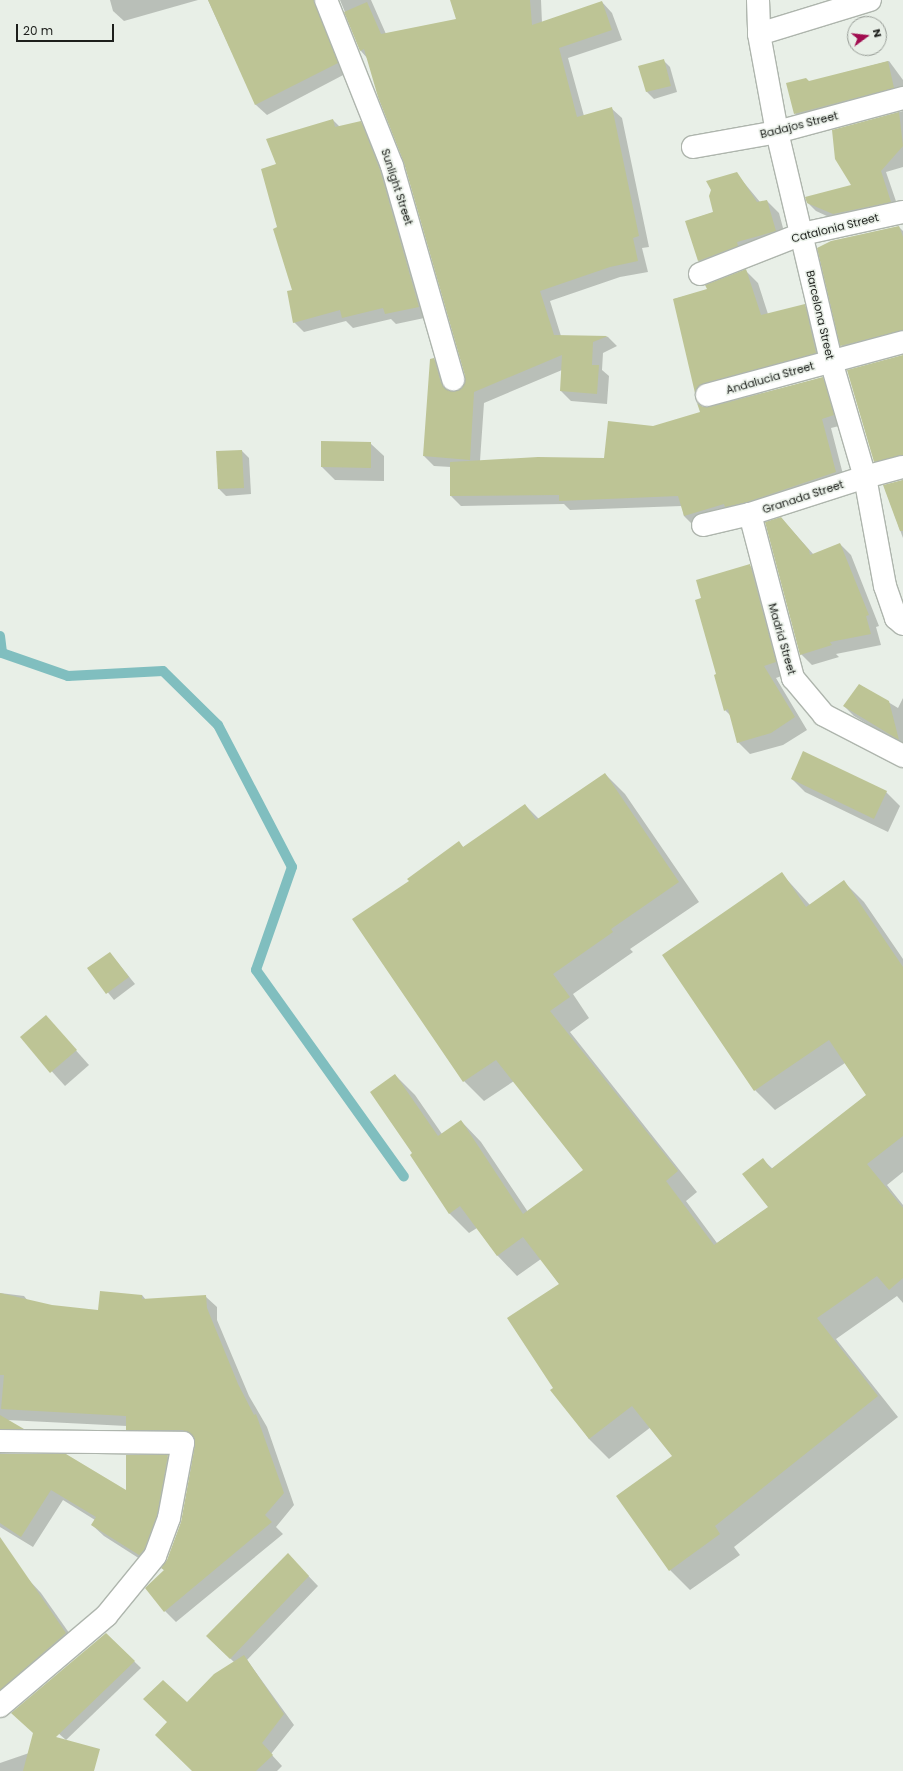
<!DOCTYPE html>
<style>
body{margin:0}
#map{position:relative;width:903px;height:1771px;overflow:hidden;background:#e8efe7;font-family:Poppins,sans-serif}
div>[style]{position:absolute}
.shadow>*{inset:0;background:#0003}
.stream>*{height:10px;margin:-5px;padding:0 5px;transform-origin:5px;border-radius:5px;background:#80bebf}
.building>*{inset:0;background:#bdc495}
.roads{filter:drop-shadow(1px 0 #aeb5ad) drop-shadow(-1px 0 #aeb5ad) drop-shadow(0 1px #aeb5ad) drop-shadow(0 -1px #aeb5ad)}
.street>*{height:22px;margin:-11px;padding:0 11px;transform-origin:11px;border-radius:11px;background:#fff}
span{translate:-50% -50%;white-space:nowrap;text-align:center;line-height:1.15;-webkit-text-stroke:3px #e8efe7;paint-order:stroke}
.street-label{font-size:11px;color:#1d1f1c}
.north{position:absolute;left:847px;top:16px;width:40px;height:40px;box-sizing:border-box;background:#e8efe7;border:1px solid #979c96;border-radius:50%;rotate:75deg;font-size:11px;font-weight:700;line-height:16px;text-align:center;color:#1d1f1c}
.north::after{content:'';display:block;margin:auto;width:14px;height:18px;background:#a10c4f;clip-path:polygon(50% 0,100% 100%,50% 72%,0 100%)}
.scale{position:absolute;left:16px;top:24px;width:98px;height:18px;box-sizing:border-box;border:2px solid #1d1f1c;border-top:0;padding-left:5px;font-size:12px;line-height:14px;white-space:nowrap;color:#1d1f1c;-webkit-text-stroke:3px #e8efe7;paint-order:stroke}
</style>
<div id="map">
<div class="shadow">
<div style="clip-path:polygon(110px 0,198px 0,124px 21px,113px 11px)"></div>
<div style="clip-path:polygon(208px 0,331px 0,347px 73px,267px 115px,256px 105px)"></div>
<div style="clip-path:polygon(340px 0,371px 0,386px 34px,457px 20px,451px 0,541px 0,542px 23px,602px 2px,612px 13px,622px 40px,568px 58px,584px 116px,611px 108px,622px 118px,649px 247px,642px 248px,648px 272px,620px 277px,550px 301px,561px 336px,608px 337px,617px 346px,603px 353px,602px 370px,609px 376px,607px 404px,571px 401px,561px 391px,562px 370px,484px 403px,480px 461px,605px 459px,654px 427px,701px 413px,703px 408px,822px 378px,832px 388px,843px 425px,831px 428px,845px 482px,694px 526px,684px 516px,682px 506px,570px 510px,564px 504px,461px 506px,451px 496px,451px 467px,434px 466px,424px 456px,434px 359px,444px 370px,451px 392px,462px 389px,466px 376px,405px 162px,367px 58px,361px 51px)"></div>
<div style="clip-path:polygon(663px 60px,670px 67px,677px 92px,654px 99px,647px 92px,639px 67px)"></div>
<div style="clip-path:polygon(889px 61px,903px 80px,903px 99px,806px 124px,795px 113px,809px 82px)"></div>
<div style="clip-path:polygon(903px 111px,903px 167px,886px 172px,899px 210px,842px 223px,816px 211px,807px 202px,852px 186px,833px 131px)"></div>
<div style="clip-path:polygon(333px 120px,340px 127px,360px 122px,370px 132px,429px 317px,396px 324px,391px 319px,353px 328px,346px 321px,304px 332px,294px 322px,294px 291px,278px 228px,278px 164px)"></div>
<div style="clip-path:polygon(736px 173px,760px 202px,767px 201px,779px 213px,787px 243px,711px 273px,699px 261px,687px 221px,714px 212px)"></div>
<div style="clip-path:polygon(899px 227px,903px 231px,903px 339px,850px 354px,841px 345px)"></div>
<div style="clip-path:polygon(746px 271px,758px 283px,768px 314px,804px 305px,817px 318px,828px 365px,708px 405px,696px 392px,674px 299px,708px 290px)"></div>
<div style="clip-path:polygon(903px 367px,903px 467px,885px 471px,875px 461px)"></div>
<div style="clip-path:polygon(370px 443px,384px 456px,384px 481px,335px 480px,322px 467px)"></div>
<div style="clip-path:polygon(242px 451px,249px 458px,251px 494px,226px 496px,219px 489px)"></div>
<div style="clip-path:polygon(903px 480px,903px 538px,884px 486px)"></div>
<div style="clip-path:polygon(781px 518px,814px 555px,840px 544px,851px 555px,879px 626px,876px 627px,881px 645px,836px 654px,839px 657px,812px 665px,801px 654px)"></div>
<div style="clip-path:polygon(750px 566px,762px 578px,787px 674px,776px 678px,807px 730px,783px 745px,750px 754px,738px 742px,732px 717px,725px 710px,702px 599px)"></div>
<div style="clip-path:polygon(860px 685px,898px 708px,903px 698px,903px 745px,854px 716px,844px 706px)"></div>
<div style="clip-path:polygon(605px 774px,625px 794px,699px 902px,630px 949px,633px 952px,573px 994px,589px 1018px,570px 1032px,697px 1192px,686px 1201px,717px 1243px,769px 1207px,763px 1160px,773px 1169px,867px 1095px,845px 1063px,775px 1110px,755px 1090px,781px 873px,810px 905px,844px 882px,864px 902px,903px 959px,903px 1172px,887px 1185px,903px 1205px,903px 1303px,897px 1296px,836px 1339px,898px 1417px,734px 1547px,740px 1555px,690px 1590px,670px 1570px,674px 1456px,651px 1427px,609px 1459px,589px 1439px,554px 1388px,560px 1285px,541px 1259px,517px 1276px,497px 1255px,477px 1228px,469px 1233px,449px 1213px,414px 1153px,395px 1075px,415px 1095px,442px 1134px,461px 1121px,481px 1142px,528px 1212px,585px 1170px,514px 1081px,484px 1101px,464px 1081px,410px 882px,459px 843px,464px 848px,525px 805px,539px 819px)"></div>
<div style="clip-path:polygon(792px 779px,886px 792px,900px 806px,888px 832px,805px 792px)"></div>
<div style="clip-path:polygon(110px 953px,135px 984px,114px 1000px,88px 968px)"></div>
<div style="clip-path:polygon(46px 1017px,89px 1065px,65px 1086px,21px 1037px)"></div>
<div style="clip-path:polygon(0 1293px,24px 1296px,28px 1301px,52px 1306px,99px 1311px,142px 1295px,146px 1300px,205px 1296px,217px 1307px,217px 1320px,249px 1396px,267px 1427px,294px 1505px,276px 1527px,283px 1534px,176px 1622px,165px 1611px,165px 1571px,162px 1568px,168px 1561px,182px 1521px,196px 1441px,138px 1441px,127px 1429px,127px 1426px,7px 1420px,23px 1430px,33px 1440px,0 1450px)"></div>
<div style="clip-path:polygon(0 1453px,66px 1455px,127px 1492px,168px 1456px,179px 1467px,151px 1566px,104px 1536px,92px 1525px,95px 1520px,63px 1500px,33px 1547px,0 1527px)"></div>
<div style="clip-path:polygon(297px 1564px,318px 1586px,247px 1660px,294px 1725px,271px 1754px,282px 1766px,277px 1771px,193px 1771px,187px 1704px,234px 1662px,217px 1646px)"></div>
<div style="clip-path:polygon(0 1579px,28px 1579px,41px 1593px,79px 1647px,0 1709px)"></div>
<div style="clip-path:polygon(106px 1634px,141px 1668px,66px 1740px,49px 1725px)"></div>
<div style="clip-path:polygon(32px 1752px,50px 1771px,0 1771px,0 1763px)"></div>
</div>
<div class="stream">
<div style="left:0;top:636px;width:17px;rotate:83deg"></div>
<div style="left:2px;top:653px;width:70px;rotate:19.2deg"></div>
<div style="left:68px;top:676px;width:95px;rotate:-3deg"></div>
<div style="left:163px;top:671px;width:77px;rotate:44.5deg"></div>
<div style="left:218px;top:725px;width:160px;rotate:62.5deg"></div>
<div style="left:292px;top:867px;width:109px;rotate:109.3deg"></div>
<div style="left:256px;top:970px;width:254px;rotate:54.4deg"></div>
</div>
<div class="building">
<div style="clip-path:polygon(208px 0,314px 0,338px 63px,255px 105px)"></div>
<div style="clip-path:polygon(450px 0,530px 0,532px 25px,602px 1px,612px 30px,559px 48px,577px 117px,612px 107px,639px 236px,633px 238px,638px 261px,610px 267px,540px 291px,554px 335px,608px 336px,593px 342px,592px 365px,599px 365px,597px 394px,560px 391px,562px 355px,474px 392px,470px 460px,423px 456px,430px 359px,434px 358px,441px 383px,450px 391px,462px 388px,465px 376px,404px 163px,378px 97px,364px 49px,360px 51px,344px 12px,367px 2px,381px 34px,456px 19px)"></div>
<div style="clip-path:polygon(664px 59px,671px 86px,646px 92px,638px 66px)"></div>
<div style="clip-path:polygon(888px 61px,894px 88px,794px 114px,786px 83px,806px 78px,809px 81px)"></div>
<div style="clip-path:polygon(899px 112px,903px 146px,881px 171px,891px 202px,833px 214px,807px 203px,805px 197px,851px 185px,835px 159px,832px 130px)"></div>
<div style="clip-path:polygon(333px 119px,335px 127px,361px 121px,380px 170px,419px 307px,385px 314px,383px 308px,342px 318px,340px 310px,293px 323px,287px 291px,292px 290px,273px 229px,277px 227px,261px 169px,276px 164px,266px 139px)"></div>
<div style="clip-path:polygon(737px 172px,757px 202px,767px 200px,776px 231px,737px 242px,738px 246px,698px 261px,685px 221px,713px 212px,709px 196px,711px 190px,706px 181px)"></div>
<div style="clip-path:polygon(899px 226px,903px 237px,903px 330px,840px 346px,817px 248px,831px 241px)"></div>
<div style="clip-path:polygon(746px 269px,761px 315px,805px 304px,816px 353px,704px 383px,695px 393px,673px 299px,707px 289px,705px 285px)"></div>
<div style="clip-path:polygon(903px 355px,903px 455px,874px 462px,847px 370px)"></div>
<div style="clip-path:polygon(823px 377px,834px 415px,822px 419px,836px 472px,747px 502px,725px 507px,724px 504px,684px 516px,678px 496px,559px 501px,559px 495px,450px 496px,450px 462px,538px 457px,604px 458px,608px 421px,653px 426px,700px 412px,697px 403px,703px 407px,710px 407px)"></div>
<div style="clip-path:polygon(321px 441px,371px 442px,371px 468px,321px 467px)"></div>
<div style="clip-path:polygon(242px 450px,244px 488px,218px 489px,216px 451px)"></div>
<div style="clip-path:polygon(903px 480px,903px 531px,900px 531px,883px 485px)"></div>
<div style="clip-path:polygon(781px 517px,809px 550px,810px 555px,840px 543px,869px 615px,866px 616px,871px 634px,830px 642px,832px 645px,800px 655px,765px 522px)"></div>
<div style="clip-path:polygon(750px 564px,776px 662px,764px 666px,795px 717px,771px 733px,737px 743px,728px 709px,724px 711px,714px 675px,716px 674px,695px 600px,701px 598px,696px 580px)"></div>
<div style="clip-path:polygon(859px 684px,889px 701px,899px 740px,843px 706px)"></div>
<div style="clip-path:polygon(803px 751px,887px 791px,874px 819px,791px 779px)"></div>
<div style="clip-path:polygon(605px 773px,679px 882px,611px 929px,613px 932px,553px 974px,570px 997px,550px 1011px,678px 1171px,666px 1181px,714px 1245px,768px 1207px,742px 1174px,763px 1158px,771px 1169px,866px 1095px,829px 1040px,754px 1091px,662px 955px,782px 872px,806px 907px,844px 880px,903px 967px,903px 1136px,867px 1164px,903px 1208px,903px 1278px,889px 1290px,877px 1276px,817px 1318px,878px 1396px,715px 1526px,720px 1534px,669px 1571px,616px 1496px,672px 1456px,632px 1406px,589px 1439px,550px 1390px,553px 1388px,507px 1318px,559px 1284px,523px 1237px,497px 1256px,460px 1206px,449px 1214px,410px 1155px,412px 1153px,370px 1092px,395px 1074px,438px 1136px,461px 1120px,523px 1214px,583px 1170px,496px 1060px,463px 1082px,352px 919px,409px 881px,407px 879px,459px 841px,463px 847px,525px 804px,536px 820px)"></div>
<div style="clip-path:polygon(110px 952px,129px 977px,106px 994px,87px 968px)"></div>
<div style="clip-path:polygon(46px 1015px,77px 1050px,50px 1073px,20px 1037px)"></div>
<div style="clip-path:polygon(100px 1291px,142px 1295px,142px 1299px,206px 1295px,207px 1308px,238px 1384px,254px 1415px,256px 1414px,284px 1493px,265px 1515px,272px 1522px,164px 1612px,145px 1588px,164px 1570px,161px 1568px,167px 1560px,181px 1522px,195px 1445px,194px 1438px,183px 1430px,126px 1430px,126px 1416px,1px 1409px,4px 1375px,0 1375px,0 1293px,52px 1305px,98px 1310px)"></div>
<div style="clip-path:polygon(0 1415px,24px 1429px,0 1429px)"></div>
<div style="clip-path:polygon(0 1454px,66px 1454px,126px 1490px,126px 1455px,168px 1455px,157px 1515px,144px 1550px,139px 1555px,91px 1525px,96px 1517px,51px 1490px,21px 1537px,0 1523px)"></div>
<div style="clip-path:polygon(0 1537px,66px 1633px,0 1690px)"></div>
<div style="clip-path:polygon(288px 1553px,309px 1576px,230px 1659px,206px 1636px)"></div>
<div style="clip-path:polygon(106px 1633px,135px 1661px,56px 1737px,100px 1749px,94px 1771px,23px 1771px,33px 1733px,11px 1713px)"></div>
<div style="clip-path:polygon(244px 1655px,284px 1714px,262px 1743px,273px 1755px,256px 1771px,192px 1771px,155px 1735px,167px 1722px,143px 1699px,163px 1680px,187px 1702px,214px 1674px)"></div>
</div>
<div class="roads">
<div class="street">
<div style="left:326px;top:0;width:179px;rotate:68.3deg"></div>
<div style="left:392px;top:166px;width:222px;rotate:74deg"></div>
<div style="left:758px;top:0;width:34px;rotate:88deg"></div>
<div style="left:759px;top:34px;width:100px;rotate:79.6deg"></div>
<div style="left:777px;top:132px;width:235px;rotate:76.7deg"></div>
<div style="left:831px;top:361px;width:121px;rotate:73.7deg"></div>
<div style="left:865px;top:477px;width:111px;rotate:79.6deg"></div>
<div style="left:885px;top:586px;width:34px;rotate:71deg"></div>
<div style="left:896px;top:618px;width:9px;rotate:41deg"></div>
<div style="left:759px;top:34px;width:116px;rotate:-17deg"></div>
<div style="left:693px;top:147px;width:85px;rotate:-10.1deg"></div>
<div style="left:777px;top:132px;width:131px;rotate:-15.1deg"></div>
<div style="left:700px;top:274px;width:110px;rotate:-21.4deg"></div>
<div style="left:802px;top:234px;width:103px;rotate:-12.3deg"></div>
<div style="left:707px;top:395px;width:203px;rotate:-15.1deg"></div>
<div style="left:750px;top:514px;width:170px;rotate:75.3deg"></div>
<div style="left:793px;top:678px;width:48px;rotate:50deg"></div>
<div style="left:824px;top:715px;width:89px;rotate:27.4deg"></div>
<div style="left:703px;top:525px;width:48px;rotate:-13.2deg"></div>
<div style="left:750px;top:514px;width:121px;rotate:-17.8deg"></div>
<div style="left:865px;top:477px;width:39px;rotate:-15deg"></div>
<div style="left:0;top:1441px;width:183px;rotate:0.6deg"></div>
<div style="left:183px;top:1443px;width:76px;rotate:100.6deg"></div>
<div style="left:169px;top:1518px;width:40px;rotate:110.2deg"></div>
<div style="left:155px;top:1556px;width:77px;rotate:129.2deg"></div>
<div style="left:106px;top:1616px;width:139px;rotate:139.7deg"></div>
</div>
</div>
<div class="street-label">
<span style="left:799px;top:125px;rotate:-14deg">Badajos Street</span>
<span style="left:397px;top:187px;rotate:72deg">Sunlight Street</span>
<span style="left:835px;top:228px;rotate:-14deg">Catalonia Street</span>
<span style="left:820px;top:315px;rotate:77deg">Barcelona Street</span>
<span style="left:770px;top:378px;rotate:-16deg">Andalucia Street</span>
<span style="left:803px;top:497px;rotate:-18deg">Granada Street</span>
<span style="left:782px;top:639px;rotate:74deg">Madrid Street</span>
</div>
<div class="north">N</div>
<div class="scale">20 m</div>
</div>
